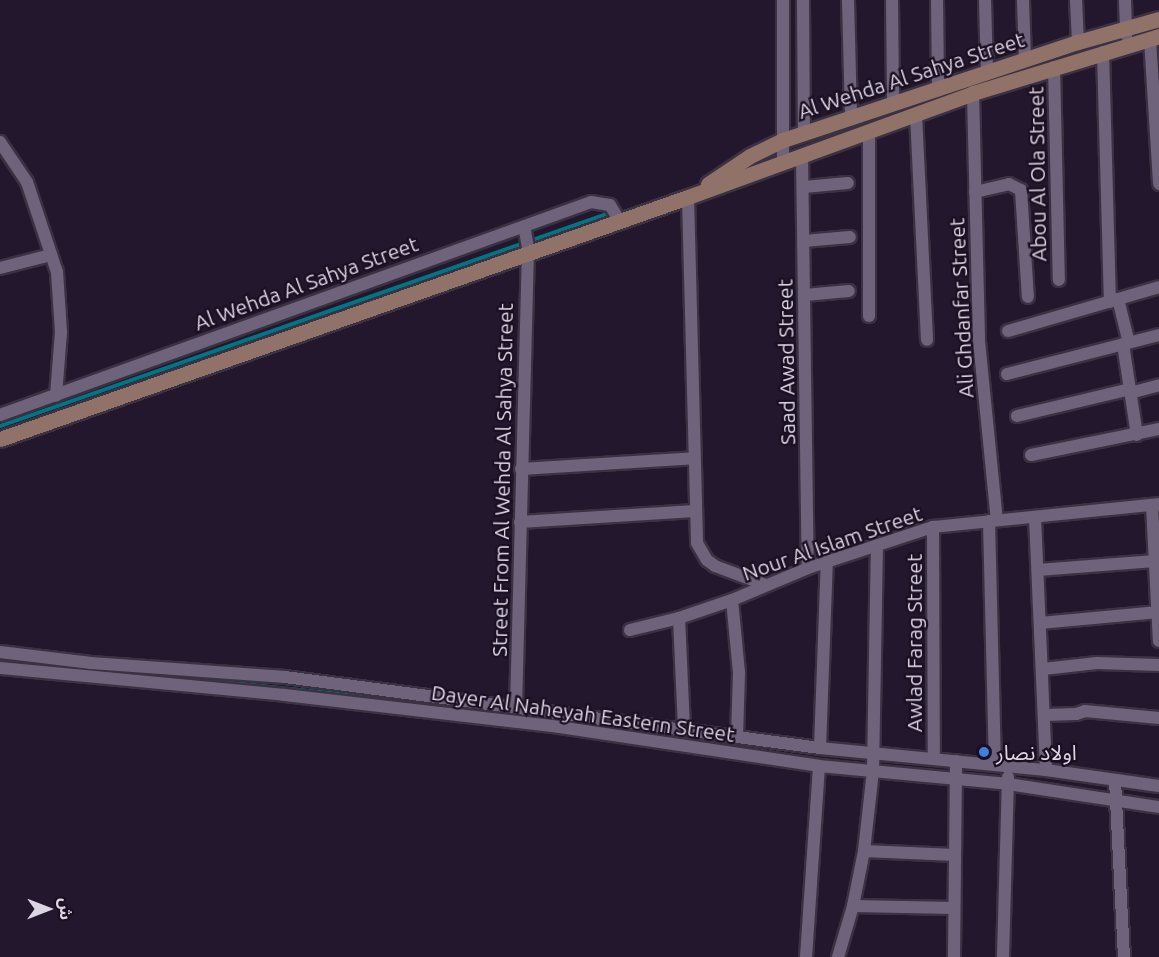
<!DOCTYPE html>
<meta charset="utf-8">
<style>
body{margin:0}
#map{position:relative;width:1159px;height:957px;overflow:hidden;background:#22172c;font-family:Ubuntu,"Noto Sans Arabic",sans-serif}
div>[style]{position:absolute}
.stream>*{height:4px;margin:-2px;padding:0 2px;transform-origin:2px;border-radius:2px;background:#007684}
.roads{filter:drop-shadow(2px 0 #3a3142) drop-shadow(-2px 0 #3a3142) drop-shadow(0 2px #3a3142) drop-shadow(0 -2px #3a3142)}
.street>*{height:12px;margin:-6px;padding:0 6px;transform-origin:6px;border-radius:6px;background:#6f637b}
.secondary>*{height:15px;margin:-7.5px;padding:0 7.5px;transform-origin:7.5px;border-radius:7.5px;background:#917269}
.dots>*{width:16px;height:16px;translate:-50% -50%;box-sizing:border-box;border:3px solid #190e22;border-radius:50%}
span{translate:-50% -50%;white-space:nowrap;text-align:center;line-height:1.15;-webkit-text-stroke:4.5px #190e22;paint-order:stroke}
.street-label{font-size:21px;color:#dcd5e3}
.poi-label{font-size:21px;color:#dcd5e3}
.left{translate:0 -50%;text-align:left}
.north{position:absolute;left:18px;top:879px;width:60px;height:60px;-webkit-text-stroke:4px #190e22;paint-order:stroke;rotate:90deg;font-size:16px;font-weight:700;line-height:24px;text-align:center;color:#dcd5e3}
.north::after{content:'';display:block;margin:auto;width:21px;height:27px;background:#dcd5e3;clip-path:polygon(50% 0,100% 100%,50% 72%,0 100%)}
</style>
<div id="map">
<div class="stream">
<div style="left:0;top:426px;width:643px;rotate:-19.25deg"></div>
<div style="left:0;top:659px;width:371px;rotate:5.9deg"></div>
<div style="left:369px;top:697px;width:117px;rotate:7.4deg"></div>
</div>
<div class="roads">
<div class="street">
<div style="left:783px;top:0;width:163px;rotate:90deg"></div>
<div style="left:803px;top:0;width:132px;rotate:89.6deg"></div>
<div style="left:848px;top:0;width:117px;rotate:88.5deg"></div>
<div style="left:892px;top:0;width:102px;rotate:89.4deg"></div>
<div style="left:937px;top:0;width:87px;rotate:89.3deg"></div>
<div style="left:985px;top:0;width:72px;rotate:88.4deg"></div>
<div style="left:1023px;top:0;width:59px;rotate:88.1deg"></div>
<div style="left:1076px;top:0;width:42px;rotate:87.3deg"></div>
<div style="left:1125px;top:0;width:35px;rotate:88deg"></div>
<div style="left:1150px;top:39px;width:145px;rotate:86.4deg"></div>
<div style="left:1103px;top:52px;width:250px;rotate:88.4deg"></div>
<div style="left:1054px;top:67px;width:213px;rotate:88.7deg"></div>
<div style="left:973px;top:93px;width:248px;rotate:88.6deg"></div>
<div style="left:979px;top:341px;width:180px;rotate:84.3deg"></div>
<div style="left:916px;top:115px;width:225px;rotate:87.2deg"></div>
<div style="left:869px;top:132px;width:184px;rotate:90deg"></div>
<div style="left:0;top:142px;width:48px;rotate:56deg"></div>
<div style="left:27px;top:182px;width:95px;rotate:71.6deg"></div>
<div style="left:57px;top:272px;width:60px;rotate:86.2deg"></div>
<div style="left:61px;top:332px;width:64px;rotate:94.5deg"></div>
<div style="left:802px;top:156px;width:412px;rotate:89.2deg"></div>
<div style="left:804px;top:187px;width:44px;rotate:-5.2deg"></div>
<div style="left:975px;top:192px;width:35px;rotate:-13deg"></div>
<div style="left:1009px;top:184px;width:13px;rotate:27deg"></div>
<div style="left:1021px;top:190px;width:107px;rotate:86.3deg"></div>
<div style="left:688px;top:197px;width:346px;rotate:88.5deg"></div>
<div style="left:697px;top:543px;width:20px;rotate:60deg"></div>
<div style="left:707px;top:560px;width:10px;rotate:37deg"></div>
<div style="left:715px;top:566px;width:54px;rotate:20.4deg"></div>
<div style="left:804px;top:241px;width:46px;rotate:-5deg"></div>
<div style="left:0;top:268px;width:53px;rotate:-14.3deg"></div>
<div style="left:805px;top:295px;width:44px;rotate:-5.2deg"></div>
<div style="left:1118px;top:299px;width:45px;rotate:76deg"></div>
<div style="left:1008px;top:331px;width:157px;rotate:-16.2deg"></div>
<div style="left:1123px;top:344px;width:92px;rotate:81.3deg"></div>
<div style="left:1007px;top:374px;width:157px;rotate:-14.4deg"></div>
<div style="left:1130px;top:393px;width:30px;rotate:-15deg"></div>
<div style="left:0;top:415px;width:628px;rotate:-19.82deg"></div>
<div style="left:591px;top:202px;width:19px;rotate:9deg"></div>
<div style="left:610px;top:205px;width:17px;rotate:59deg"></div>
<div style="left:1017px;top:416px;width:116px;rotate:-13.4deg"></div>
<div style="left:1031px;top:455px;width:131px;rotate:-11.5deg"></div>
<div style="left:521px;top:469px;width:173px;rotate:-3.6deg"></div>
<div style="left:1152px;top:505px;width:136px;rotate:87.1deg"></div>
<div style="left:1035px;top:517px;width:253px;rotate:87.5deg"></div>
<div style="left:989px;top:521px;width:244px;rotate:88.6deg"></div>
<div style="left:520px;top:522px;width:175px;rotate:-3.6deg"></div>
<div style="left:933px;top:527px;width:232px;rotate:89.8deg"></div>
<div style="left:1038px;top:570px;width:117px;rotate:-4.4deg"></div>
<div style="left:732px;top:600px;width:73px;rotate:84.5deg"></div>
<div style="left:739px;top:673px;width:63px;rotate:91.8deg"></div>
<div style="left:679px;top:618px;width:112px;rotate:87.4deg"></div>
<div style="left:1040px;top:623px;width:119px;rotate:-5.3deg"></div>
<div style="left:630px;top:630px;width:50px;rotate:-13.8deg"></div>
<div style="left:679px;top:618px;width:56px;rotate:-18.8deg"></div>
<div style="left:732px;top:600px;width:82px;rotate:-22.8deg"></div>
<div style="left:808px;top:568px;width:132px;rotate:-18.2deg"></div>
<div style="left:933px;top:527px;width:227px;rotate:-5.8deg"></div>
<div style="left:0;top:652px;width:92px;rotate:6.9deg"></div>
<div style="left:91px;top:663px;width:195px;rotate:4.1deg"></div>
<div style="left:285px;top:677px;width:540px;rotate:7.56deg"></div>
<div style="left:820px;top:748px;width:227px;rotate:5.6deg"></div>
<div style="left:1046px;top:770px;width:114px;rotate:8.1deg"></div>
<div style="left:0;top:668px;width:285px;rotate:5.4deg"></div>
<div style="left:284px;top:695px;width:277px;rotate:6.6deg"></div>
<div style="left:559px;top:727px;width:263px;rotate:8.5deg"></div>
<div style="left:819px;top:766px;width:190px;rotate:5.4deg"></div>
<div style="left:1008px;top:784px;width:153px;rotate:8.7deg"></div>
<div style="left:1043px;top:669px;width:54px;rotate:-6.3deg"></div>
<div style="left:1097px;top:663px;width:62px;rotate:1.8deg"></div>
<div style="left:516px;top:708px;width:460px;rotate:-88.5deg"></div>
<div style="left:528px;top:248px;width:22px;rotate:-100deg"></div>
<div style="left:1045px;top:715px;width:31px;rotate:-2deg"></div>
<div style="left:1076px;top:714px;width:9px;rotate:-18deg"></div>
<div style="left:1085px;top:711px;width:74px;rotate:5.4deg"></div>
<div style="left:820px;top:748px;width:187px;rotate:-87.9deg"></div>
<div style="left:1115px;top:780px;width:177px;rotate:87.1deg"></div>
<div style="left:864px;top:851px;width:91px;rotate:2.5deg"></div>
<div style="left:853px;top:906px;width:101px;rotate:1.1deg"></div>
<div style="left:806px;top:957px;width:191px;rotate:-86.1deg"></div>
<div style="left:838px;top:957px;width:53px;rotate:-73.6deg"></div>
<div style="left:853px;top:906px;width:56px;rotate:-78.7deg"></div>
<div style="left:864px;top:851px;width:81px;rotate:-83.6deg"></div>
<div style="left:873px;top:771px;width:226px;rotate:-89deg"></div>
<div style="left:954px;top:957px;width:196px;rotate:-89.4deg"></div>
<div style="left:1003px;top:957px;width:180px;rotate:-88.4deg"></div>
</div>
<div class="secondary">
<div style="left:708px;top:184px;width:50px;rotate:-33.7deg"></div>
<div style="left:750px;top:156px;width:37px;rotate:-26deg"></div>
<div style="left:783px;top:140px;width:311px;rotate:-18.4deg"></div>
<div style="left:1078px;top:42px;width:84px;rotate:-15.9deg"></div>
<div style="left:0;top:439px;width:729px;rotate:-19.38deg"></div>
<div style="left:688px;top:197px;width:303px;rotate:-20deg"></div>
<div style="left:973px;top:93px;width:195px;rotate:-17deg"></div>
</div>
</div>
<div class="dots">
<div style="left:984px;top:752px;background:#3f7fe0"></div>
</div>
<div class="street-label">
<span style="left:911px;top:75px;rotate:-18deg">Al Wehda Al Sahya Street</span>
<span style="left:1037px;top:174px;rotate:-91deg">Abou Al Ola Street</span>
<span style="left:306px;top:283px;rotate:-20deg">Al Wehda Al Sahya Street</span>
<span style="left:961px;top:308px;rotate:-93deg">Ali Ghdanfar Street</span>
<span style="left:786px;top:362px;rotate:-91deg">Saad Awad Street</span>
<span style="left:502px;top:480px;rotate:-89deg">Street From Al Wehda Al Sahya Street</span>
<span style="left:832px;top:543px;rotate:-19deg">Nour Al Islam Street</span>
<span style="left:914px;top:643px;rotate:-90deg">Awlad Farag Street</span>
<span style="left:583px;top:713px;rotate:8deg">Dayer Al Naheyah Eastern Street</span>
</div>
<div class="poi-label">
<span class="left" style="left:996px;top:752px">اولاد نصار</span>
</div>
<div class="north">ش</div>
</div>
